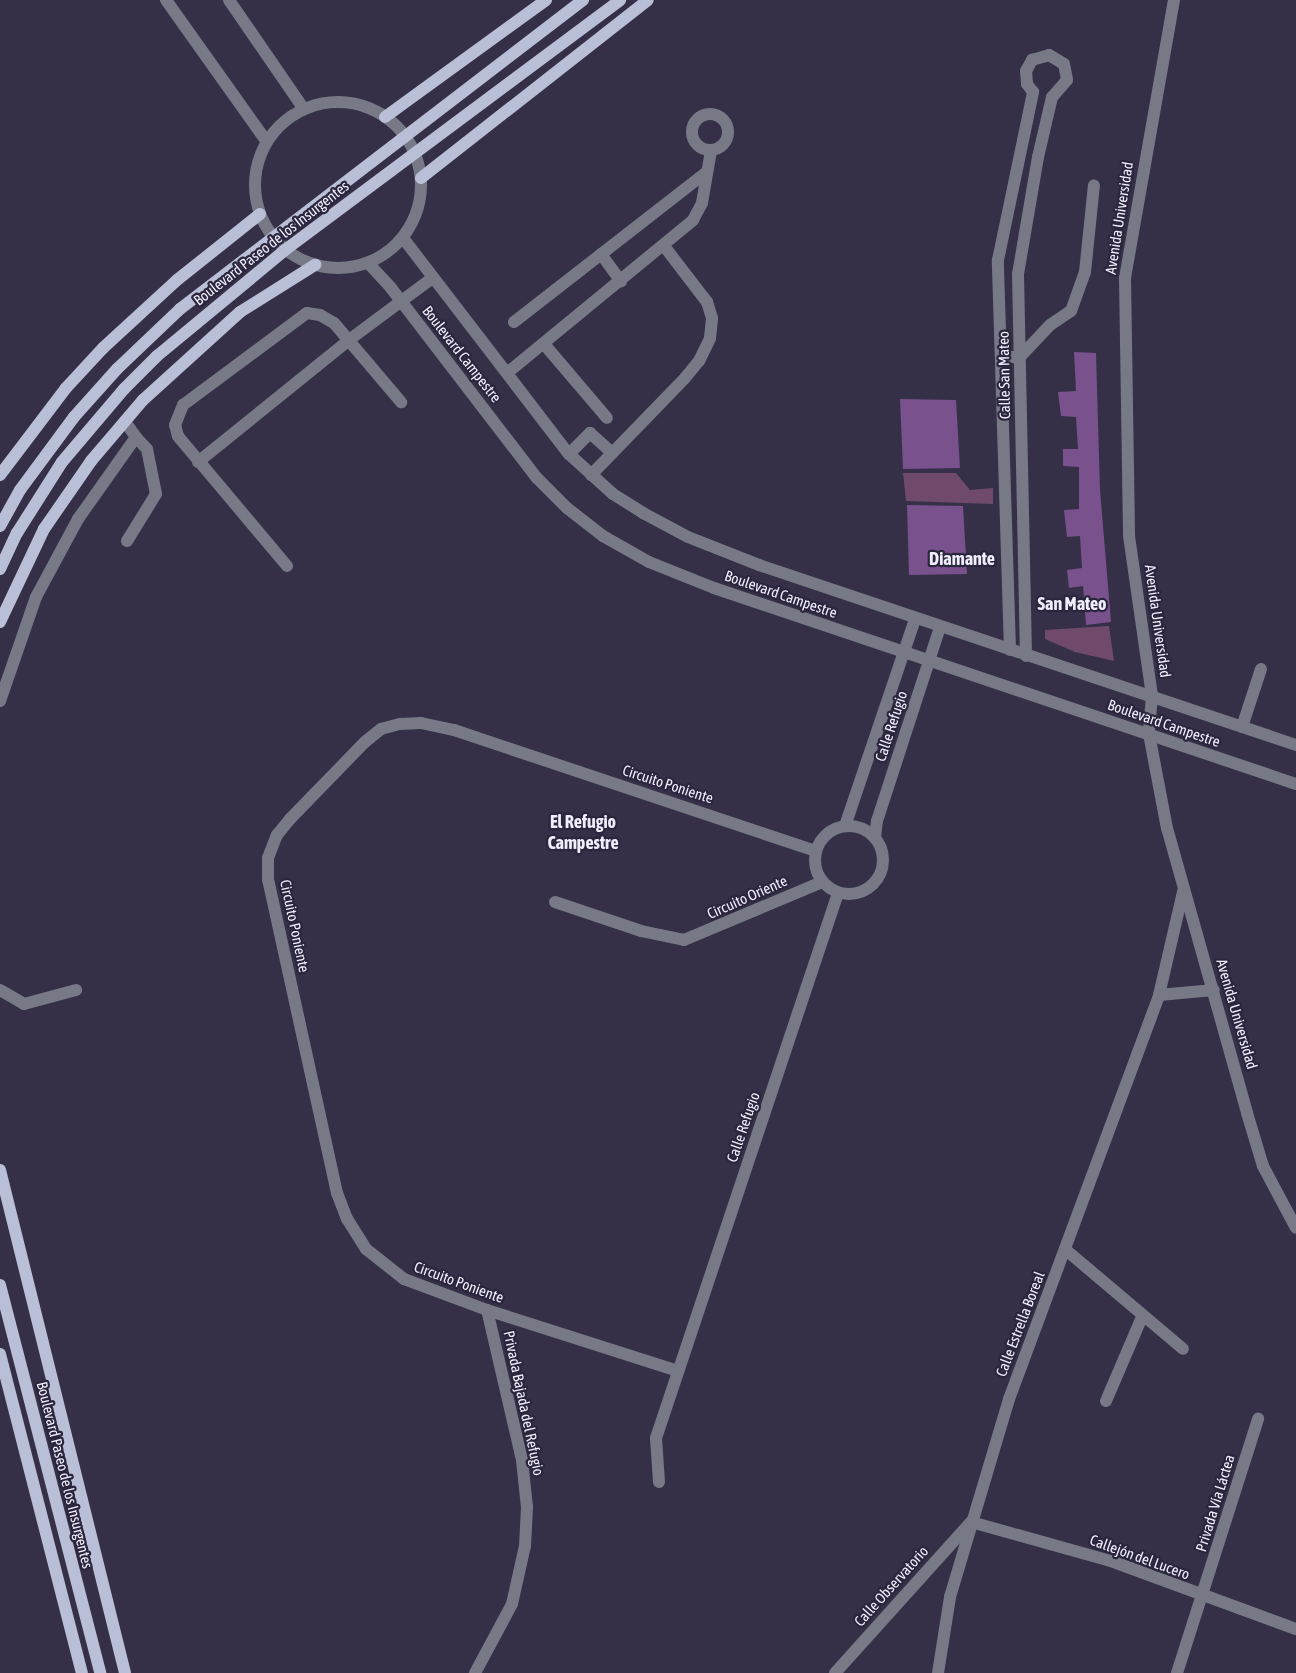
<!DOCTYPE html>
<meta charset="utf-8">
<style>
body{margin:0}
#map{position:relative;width:1296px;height:1673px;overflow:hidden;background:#353047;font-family:"Asap Condensed",sans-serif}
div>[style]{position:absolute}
.green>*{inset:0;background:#704a6b}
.building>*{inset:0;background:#78518d}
.minor>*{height:12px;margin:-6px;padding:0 6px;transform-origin:6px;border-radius:6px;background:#777a86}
.minor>.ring{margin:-6px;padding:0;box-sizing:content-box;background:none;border:12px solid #777a86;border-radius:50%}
.major>*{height:12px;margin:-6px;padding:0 6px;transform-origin:6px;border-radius:6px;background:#b9bfd7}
span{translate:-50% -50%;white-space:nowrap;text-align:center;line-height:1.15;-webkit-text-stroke:4.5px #2b263d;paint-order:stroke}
.street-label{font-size:15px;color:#f0eefd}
.quarter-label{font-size:18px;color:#f0eefd;font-weight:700}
</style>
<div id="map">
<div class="green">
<div style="clip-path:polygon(903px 473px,956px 473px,970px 490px,993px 488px,993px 504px,906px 501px)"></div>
<div style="clip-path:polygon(1109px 626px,1114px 661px,1075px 652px,1045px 639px,1045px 630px)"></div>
</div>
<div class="building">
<div style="clip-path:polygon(1074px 352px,1096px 353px,1100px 490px,1111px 622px,1086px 625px,1083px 586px,1069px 588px,1067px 570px,1082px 568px,1080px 536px,1067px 537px,1064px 510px,1079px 509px,1079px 467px,1063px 466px,1063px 449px,1078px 449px,1076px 417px,1061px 416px,1058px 392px,1076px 391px)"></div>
<div style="clip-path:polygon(900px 399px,956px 400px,960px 468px,903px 469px)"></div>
<div style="clip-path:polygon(907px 505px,963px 506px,967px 574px,909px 575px)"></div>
</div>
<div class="minor">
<div style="left:166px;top:0;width:174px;rotate:54.6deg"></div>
<div style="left:229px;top:0;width:132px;rotate:55.5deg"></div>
<div style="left:1174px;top:0;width:282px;rotate:100deg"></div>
<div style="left:1125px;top:278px;width:258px;rotate:89.1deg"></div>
<div style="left:1129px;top:536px;width:162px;rotate:81.8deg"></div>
<div style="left:1152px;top:696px;width:38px;rotate:95deg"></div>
<div style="left:1149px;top:734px;width:96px;rotate:79.2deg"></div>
<div style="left:1167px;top:828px;width:296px;rotate:74.3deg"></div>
<div style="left:1247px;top:1113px;width:55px;rotate:73.2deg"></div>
<div style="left:1263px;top:1166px;width:70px;rotate:62deg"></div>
<div class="ring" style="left:255px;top:102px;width:154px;height:154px"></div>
<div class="ring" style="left:692px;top:114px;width:24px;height:24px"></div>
<div style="left:403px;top:238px;width:272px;rotate:52.5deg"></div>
<div style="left:569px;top:454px;width:59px;rotate:42.3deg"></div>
<div style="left:613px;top:494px;width:36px;rotate:32deg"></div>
<div style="left:643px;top:513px;width:51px;rotate:28.1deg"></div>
<div style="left:688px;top:537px;width:76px;rotate:21.5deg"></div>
<div style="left:759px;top:565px;width:566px;rotate:18.53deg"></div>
<div style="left:601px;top:254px;width:34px;rotate:54deg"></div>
<div style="left:368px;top:263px;width:34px;rotate:47deg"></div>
<div style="left:391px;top:288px;width:240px;rotate:52.5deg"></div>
<div style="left:537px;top:478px;width:42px;rotate:45deg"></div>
<div style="left:567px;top:508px;width:46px;rotate:37.9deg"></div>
<div style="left:603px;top:536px;width:53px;rotate:29.5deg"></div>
<div style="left:649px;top:562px;width:70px;rotate:21.8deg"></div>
<div style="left:714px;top:588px;width:614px;rotate:18.61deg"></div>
<div style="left:514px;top:322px;width:244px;rotate:-37.9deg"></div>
<div style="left:544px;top:344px;width:97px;rotate:49.6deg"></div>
<div style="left:1001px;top:357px;width:19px"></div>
<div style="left:1020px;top:357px;width:44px;rotate:-46.8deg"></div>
<div style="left:1050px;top:325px;width:25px;rotate:-34deg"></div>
<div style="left:1071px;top:311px;width:41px;rotate:-70.3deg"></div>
<div style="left:1085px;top:272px;width:87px;rotate:-84.1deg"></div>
<div style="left:507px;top:373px;width:241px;rotate:-39.4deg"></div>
<div style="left:693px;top:220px;width:19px;rotate:-62deg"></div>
<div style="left:702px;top:203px;width:53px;rotate:-80.2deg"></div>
<div style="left:569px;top:454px;width:30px;rotate:-45deg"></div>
<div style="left:590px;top:433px;width:30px;rotate:42deg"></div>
<div style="left:198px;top:462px;width:194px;rotate:-38.9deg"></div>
<div style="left:349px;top:340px;width:102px;rotate:-36.6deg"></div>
<div style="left:591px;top:475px;width:135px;rotate:-45.9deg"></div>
<div style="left:685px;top:378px;width:22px;rotate:-51deg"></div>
<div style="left:699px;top:361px;width:25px;rotate:-64deg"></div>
<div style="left:710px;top:338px;width:20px;rotate:-84deg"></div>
<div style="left:712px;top:318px;width:17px;rotate:-107deg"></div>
<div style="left:707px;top:302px;width:71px;rotate:-127.5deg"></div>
<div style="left:127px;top:541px;width:55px;rotate:-58.3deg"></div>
<div style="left:156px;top:494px;width:46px;rotate:-101.3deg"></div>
<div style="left:147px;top:449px;width:16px;rotate:-133deg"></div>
<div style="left:287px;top:566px;width:170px;rotate:-130deg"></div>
<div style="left:178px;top:436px;width:11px;rotate:-105deg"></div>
<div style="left:175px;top:425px;width:22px;rotate:-68deg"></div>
<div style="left:183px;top:405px;width:154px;rotate:-36.6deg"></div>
<div style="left:307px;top:313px;width:13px;rotate:9deg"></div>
<div style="left:320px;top:315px;width:16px;rotate:30deg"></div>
<div style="left:334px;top:323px;width:104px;rotate:49.7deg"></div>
<div style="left:1010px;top:650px;width:390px;rotate:-91.8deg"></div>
<div style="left:998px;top:260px;width:172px;rotate:-78.2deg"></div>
<div style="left:1033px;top:92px;width:10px;rotate:-127deg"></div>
<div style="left:1027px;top:84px;width:13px;rotate:-94deg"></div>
<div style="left:1026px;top:71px;width:13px;rotate:-61deg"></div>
<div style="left:1032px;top:60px;width:18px;rotate:-16deg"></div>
<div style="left:1049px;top:55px;width:17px;rotate:31deg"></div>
<div style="left:1064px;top:64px;width:16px;rotate:79deg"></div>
<div style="left:1067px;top:80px;width:23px;rotate:131deg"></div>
<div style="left:1052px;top:97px;width:62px;rotate:103.1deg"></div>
<div style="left:1038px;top:157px;width:119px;rotate:99.7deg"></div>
<div style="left:1018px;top:274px;width:382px;rotate:88.8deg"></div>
<div style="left:0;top:701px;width:110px;rotate:-70.9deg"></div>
<div style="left:36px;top:597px;width:89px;rotate:-61.7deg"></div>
<div style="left:78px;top:519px;width:100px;rotate:-54.7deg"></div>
<div style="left:136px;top:437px;width:19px;rotate:-126deg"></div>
<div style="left:1242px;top:727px;width:61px;rotate:-71.9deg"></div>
<div class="ring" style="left:815px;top:826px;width:56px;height:56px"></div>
<div style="left:845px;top:826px;width:219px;rotate:-71.3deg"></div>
<div style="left:875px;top:837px;width:16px;rotate:-83deg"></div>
<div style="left:877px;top:821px;width:204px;rotate:-72deg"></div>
<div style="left:555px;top:902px;width:91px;rotate:18.6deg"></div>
<div style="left:641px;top:931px;width:44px;rotate:11.8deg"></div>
<div style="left:684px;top:940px;width:150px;rotate:-22.8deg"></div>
<div style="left:0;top:990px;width:28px;rotate:30deg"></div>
<div style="left:24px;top:1004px;width:54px;rotate:-15.1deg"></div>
<div style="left:1159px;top:995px;width:55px;rotate:-5.2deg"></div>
<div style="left:1066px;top:1250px;width:153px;rotate:40.2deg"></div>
<div style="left:678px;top:1371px;width:201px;rotate:-162.3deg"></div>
<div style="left:487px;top:1310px;width:89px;rotate:-159.5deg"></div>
<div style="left:404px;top:1279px;width:48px;rotate:-141.7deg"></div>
<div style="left:366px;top:1249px;width:36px;rotate:-122deg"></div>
<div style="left:347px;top:1219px;width:28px;rotate:-111deg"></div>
<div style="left:337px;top:1193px;width:321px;rotate:-102.4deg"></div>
<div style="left:268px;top:880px;width:22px;rotate:-90deg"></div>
<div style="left:268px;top:858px;width:25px;rotate:-69deg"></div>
<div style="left:277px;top:835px;width:21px;rotate:-51deg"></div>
<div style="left:290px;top:819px;width:107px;rotate:-45.8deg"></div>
<div style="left:365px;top:742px;width:21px;rotate:-39deg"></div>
<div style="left:381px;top:729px;width:20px;rotate:-15deg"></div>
<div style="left:400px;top:724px;width:21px;rotate:-3deg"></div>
<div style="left:421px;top:723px;width:34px;rotate:12deg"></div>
<div style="left:454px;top:730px;width:381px;rotate:18.5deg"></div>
<div style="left:1106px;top:1401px;width:91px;rotate:-66.8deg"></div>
<div style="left:659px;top:1482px;width:44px;rotate:-93.9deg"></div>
<div style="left:656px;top:1438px;width:575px;rotate:-71.53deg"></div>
<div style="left:475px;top:1673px;width:78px;rotate:-61.8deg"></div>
<div style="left:512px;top:1604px;width:59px;rotate:-77.4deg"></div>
<div style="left:525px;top:1546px;width:39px;rotate:-87deg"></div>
<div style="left:527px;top:1507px;width:47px;rotate:-96.1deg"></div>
<div style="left:522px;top:1460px;width:154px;rotate:-103.1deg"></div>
<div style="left:835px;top:1673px;width:203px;rotate:-48deg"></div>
<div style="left:971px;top:1522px;width:145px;rotate:15.6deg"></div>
<div style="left:1111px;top:1561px;width:197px;rotate:20.2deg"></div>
<div style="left:938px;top:1673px;width:77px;rotate:-81deg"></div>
<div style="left:950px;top:1597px;width:207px;rotate:-73.4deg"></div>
<div style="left:1009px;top:1399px;width:431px;rotate:-69.6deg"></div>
<div style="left:1159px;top:995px;width:106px;rotate:-76.9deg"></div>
<div style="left:1177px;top:1673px;width:267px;rotate:-72.3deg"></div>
</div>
<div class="major">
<div style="left:385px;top:117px;width:199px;rotate:-36deg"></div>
<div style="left:421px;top:178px;width:288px;rotate:-38.1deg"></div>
<div style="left:0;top:475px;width:109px;rotate:-52.8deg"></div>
<div style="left:66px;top:388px;width:54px;rotate:-47.2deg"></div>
<div style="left:103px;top:348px;width:100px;rotate:-42.6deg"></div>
<div style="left:177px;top:280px;width:106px;rotate:-38.5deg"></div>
<div style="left:0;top:526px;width:41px;rotate:-60.9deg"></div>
<div style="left:20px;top:490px;width:91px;rotate:-53.5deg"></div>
<div style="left:74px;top:417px;width:64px;rotate:-48.1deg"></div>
<div style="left:117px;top:369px;width:87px;rotate:-43.6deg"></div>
<div style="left:180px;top:309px;width:508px;rotate:-37.48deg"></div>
<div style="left:0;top:569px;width:40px;rotate:-65deg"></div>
<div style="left:17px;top:533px;width:84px;rotate:-57.6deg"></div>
<div style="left:62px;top:462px;width:96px;rotate:-49.7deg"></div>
<div style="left:124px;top:389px;width:47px;rotate:-45deg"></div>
<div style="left:157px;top:356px;width:166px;rotate:-39.6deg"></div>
<div style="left:285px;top:250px;width:418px;rotate:-36.7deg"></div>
<div style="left:0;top:622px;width:103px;rotate:-64.7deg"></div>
<div style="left:44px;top:529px;width:83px;rotate:-55.3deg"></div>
<div style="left:91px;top:461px;width:80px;rotate:-49.6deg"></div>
<div style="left:143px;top:400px;width:131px;rotate:-42.2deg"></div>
<div style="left:240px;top:312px;width:89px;rotate:-32.1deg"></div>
<div style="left:0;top:1170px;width:518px;rotate:76.04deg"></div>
<div style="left:0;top:1285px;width:401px;rotate:75.5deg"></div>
<div style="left:0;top:1354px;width:329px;rotate:75.6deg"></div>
</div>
<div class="street-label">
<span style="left:1119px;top:218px;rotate:-81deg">Avenida Universidad</span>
<span style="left:271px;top:243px;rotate:-38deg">Boulevard Paseo de los Insurgentes</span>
<span style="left:462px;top:354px;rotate:52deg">Boulevard Campestre</span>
<span style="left:1004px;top:375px;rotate:-91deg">Calle San Mateo</span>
<span style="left:781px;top:594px;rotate:19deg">Boulevard Campestre</span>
<span style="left:1158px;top:621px;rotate:82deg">Avenida Universidad</span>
<span style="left:1164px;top:723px;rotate:19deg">Boulevard Campestre</span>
<span style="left:891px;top:726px;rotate:-72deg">Calle Refugio</span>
<span style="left:668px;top:784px;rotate:18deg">Circuito Poniente</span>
<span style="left:747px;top:897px;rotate:-24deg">Circuito Oriente</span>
<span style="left:295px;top:926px;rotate:78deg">Circuito Poniente</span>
<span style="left:1237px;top:1014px;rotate:74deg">Avenida Universidad</span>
<span style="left:743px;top:1127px;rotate:-71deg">Calle Refugio</span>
<span style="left:459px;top:1282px;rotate:20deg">Circuito Poniente</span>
<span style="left:1020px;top:1324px;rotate:-69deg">Calle Estrella Boreal</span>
<span style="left:524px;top:1403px;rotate:78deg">Privada Bajada del Refugio</span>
<span style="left:65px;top:1475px;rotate:76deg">Boulevard Paseo de los Insurgentes</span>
<span style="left:1215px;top:1503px;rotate:-73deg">Privada Vía Láctea</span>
<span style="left:1140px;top:1557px;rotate:20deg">Callejón del Lucero</span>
<span style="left:891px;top:1586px;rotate:-48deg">Calle Observatorio</span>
</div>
<div class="quarter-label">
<span style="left:962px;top:559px">Diamante</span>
<span style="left:1072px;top:604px">San Mateo</span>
<span style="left:583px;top:833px">El Refugio<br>Campestre</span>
</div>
</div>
